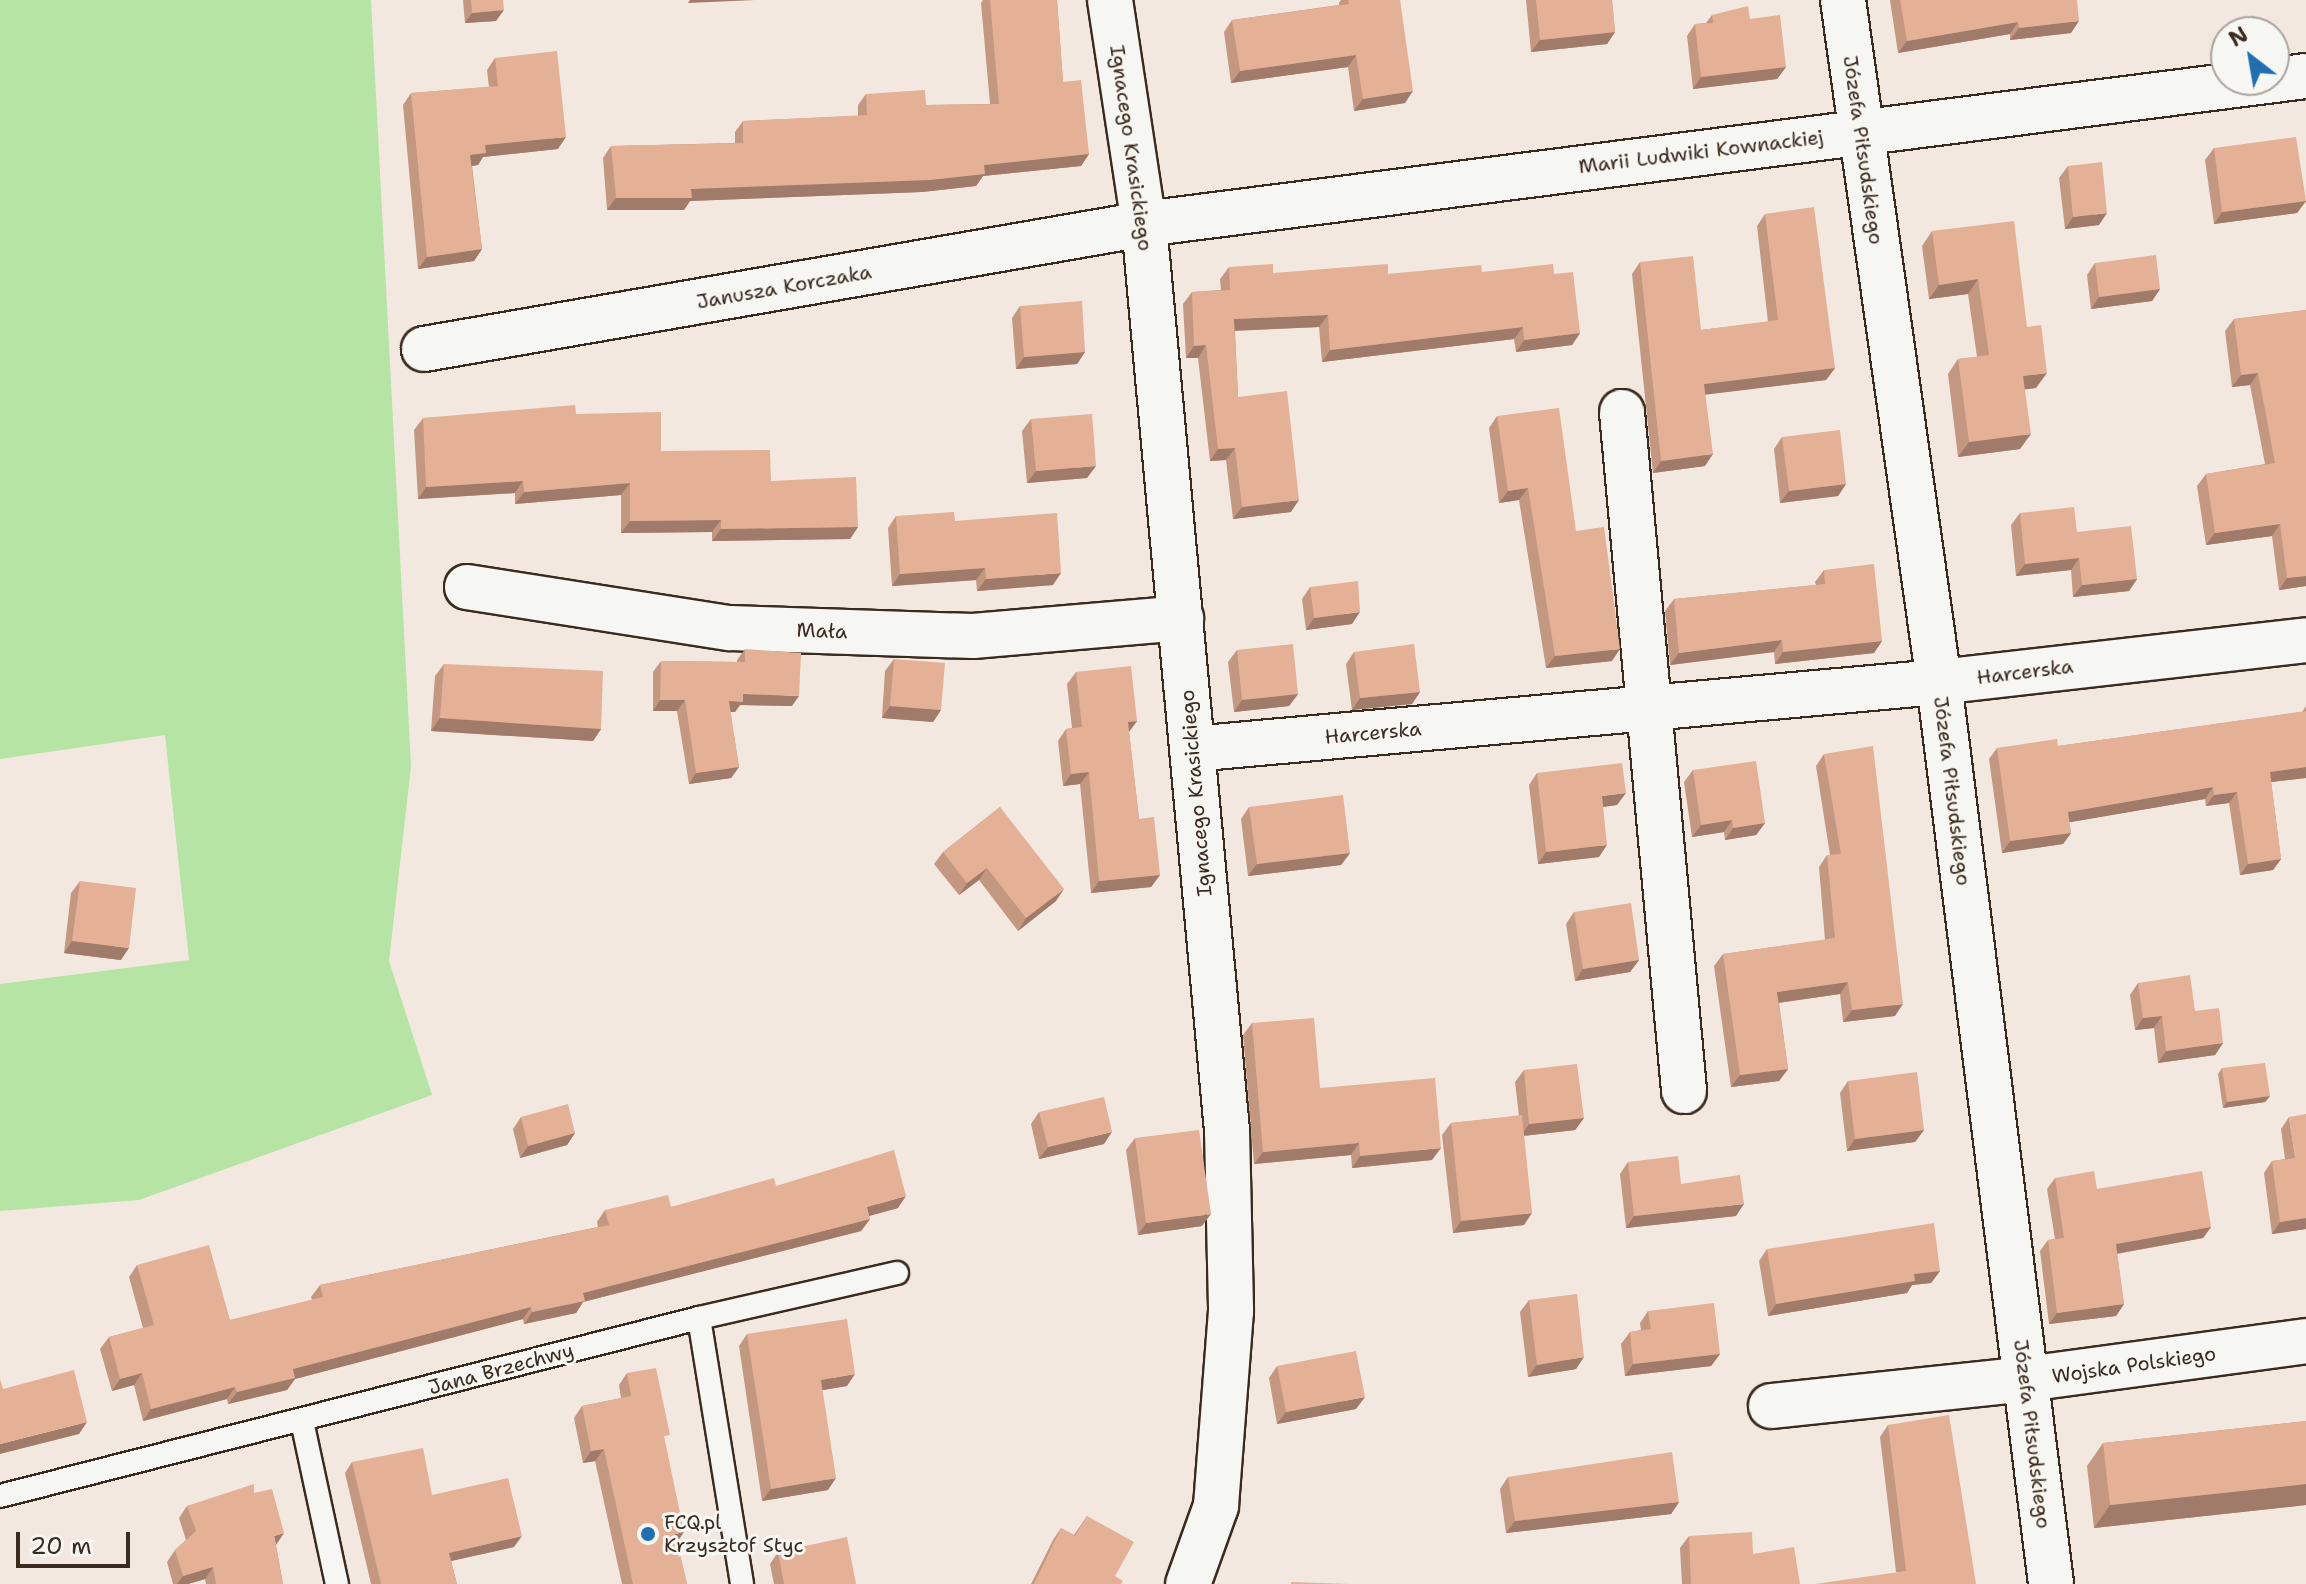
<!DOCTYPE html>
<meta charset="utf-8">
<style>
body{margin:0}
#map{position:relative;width:2306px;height:1584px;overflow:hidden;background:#f2e8e0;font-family:"Shantell Sans",sans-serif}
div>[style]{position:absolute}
.green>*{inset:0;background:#b5e4a4}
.roads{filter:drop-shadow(2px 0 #3b2a1e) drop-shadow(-2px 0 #3b2a1e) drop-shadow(0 2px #3b2a1e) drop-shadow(0 -2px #3b2a1e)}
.service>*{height:22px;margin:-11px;padding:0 11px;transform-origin:11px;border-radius:11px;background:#f6f6f2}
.minor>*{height:44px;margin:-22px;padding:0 22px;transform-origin:22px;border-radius:22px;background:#f6f6f2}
.wall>*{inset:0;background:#c49781}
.shaded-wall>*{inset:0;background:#a07b69}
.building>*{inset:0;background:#e4b096}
.dots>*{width:22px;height:22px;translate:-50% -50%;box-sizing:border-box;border:4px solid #f6f6f2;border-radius:50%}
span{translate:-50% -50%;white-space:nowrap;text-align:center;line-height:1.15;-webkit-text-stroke:6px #f6f6f2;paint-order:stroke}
.street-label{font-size:20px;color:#3b2a1e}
.poi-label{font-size:20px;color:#3b2a1e}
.left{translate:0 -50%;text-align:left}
.north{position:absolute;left:2210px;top:16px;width:80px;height:80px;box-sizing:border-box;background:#f6f6f2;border:2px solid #aba49d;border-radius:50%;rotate:329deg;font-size:22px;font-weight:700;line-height:32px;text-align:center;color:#3b2a1e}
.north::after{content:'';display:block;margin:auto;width:28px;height:36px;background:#1f6fb2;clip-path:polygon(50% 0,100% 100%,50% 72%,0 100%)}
.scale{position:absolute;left:16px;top:1532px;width:114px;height:36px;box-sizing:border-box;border:4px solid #3b2a1e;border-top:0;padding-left:10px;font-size:24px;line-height:28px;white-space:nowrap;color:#3b2a1e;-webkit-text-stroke:6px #f6f6f2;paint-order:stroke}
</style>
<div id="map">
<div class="green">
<div style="clip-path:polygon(0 0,371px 0,411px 766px,389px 961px,432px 1095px,139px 1200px,0 1211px,0 984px,189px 960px,165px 735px,0 759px)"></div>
</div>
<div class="roads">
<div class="service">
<div style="left:699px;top:1318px;width:269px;rotate:80.8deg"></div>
<div style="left:302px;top:1421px;width:167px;rotate:77.9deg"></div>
<div style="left:0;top:1496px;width:721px;rotate:-14.29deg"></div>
<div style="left:699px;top:1318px;width:203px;rotate:-12.8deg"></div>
</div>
<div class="minor">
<div style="left:1110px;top:0;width:227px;rotate:81.4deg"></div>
<div style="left:1144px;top:224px;width:911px;rotate:84.77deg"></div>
<div style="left:1227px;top:1131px;width:180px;rotate:88.7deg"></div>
<div style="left:1231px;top:1311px;width:196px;rotate:94.4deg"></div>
<div style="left:1216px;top:1506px;width:83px;rotate:109.7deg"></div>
<div style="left:1843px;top:0;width:689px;rotate:81.99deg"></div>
<div style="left:1939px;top:682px;width:909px;rotate:82.92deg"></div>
<div style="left:424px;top:349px;width:731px;rotate:-9.85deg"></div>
<div style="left:1144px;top:224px;width:1171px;rotate:-7.26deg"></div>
<div style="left:1622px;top:412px;width:682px;rotate:84.78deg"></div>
<div style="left:467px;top:587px;width:266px;rotate:8.9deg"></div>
<div style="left:730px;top:628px;width:243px;rotate:1.9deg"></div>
<div style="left:973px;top:636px;width:209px;rotate:-4.9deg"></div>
<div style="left:1192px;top:749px;width:750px;rotate:-5.13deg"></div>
<div style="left:1939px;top:682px;width:369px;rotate:-6.5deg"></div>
<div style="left:1771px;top:1406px;width:256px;rotate:-6deg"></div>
<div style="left:2026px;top:1379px;width:283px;rotate:-7.7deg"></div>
</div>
</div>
<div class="wall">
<div style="clip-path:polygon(463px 0,503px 0,496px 21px,465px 23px)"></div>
<div style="clip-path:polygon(983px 0,1057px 0,1063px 82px,1089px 154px,1081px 166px,983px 176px,976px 186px,922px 192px,690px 201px,684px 210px,607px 210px,603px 158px,611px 146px,735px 143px,735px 132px,743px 121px,858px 116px,858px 105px,866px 94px,926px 105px,990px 104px,981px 3px)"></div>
<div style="clip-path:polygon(1341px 0,1400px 0,1405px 103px,1354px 111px,1348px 67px,1231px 83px,1224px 32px,1232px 20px,1339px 5px,1339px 3px)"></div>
<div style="clip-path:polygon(1526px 0,1612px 0,1615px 32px,1607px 44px,1531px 52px)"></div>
<div style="clip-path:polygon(1890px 0,2077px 0,2071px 33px,2010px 40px,2010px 34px,1898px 53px)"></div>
<div style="clip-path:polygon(1712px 15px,1750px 19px,1786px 67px,1777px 79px,1693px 89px,1687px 36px,1695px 24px,1706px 23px)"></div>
<div style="clip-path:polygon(495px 58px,558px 149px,483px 157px,478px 165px,472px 166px,482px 249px,474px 261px,418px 269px,403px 105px,411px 93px,489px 87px,487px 70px)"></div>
<div style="clip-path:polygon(2214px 148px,2306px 201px,2297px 213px,2214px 224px,2205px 160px)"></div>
<div style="clip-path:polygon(2068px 166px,2099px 225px,2065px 229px,2059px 178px)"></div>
<div style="clip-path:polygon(1765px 214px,1835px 368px,1826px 380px,1705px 394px,1705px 466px,1653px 473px,1632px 274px,1640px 262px,1701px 330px,1768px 322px,1757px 226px)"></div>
<div style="clip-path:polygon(1932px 231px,2027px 327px,2036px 388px,2025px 389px,2020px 449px,1958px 457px,1948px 374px,1958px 359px,1977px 357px,1968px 294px,1929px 299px,1922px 246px)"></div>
<div style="clip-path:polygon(2095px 263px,2160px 289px,2152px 301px,2091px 309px,2087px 275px)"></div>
<div style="clip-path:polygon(1229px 267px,1273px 273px,1388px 274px,1482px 272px,1554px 274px,1580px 333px,1572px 345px,1516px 352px,1514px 339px,1322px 362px,1319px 327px,1235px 331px,1238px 397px,1291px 512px,1233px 519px,1226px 460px,1210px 461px,1198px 358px,1186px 358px,1183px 304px,1192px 292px,1221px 290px,1220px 279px)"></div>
<div style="clip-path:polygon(1020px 306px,1085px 352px,1077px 364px,1016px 369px,1012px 318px)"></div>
<div style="clip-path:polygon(2306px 310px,2306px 586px,2279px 590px,2272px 536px,2206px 545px,2197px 486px,2206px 474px,2265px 464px,2250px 385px,2232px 387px,2225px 331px,2234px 319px)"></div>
<div style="clip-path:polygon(576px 414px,661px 451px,771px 481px,858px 527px,850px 539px,712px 541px,712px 532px,621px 533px,621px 495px,515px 504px,515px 493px,418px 499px,414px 430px,423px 418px)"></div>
<div style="clip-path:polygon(1497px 416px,1576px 531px,1612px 661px,1546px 668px,1519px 500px,1499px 503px,1489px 428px)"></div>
<div style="clip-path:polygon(1031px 419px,1087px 478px,1027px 483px,1022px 431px)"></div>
<div style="clip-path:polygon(1782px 437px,1846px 484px,1838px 496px,1780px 503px,1774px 449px)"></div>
<div style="clip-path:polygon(2020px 513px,2077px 532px,2137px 579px,2129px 591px,2073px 597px,2071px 570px,2016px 576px,2011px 525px)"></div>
<div style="clip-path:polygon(896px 516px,955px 521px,1053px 585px,977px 591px,976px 580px,892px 586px,888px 528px)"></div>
<div style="clip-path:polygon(1824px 570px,1882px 641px,1874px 653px,1775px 664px,1774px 652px,1670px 665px,1665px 611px,1674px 599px,1816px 585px,1815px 582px)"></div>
<div style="clip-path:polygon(1310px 587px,1352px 624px,1306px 630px,1302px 599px)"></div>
<div style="clip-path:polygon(745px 649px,792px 706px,740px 705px,735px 712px,730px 712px,739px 767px,731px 778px,689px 784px,677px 711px,653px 711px,653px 672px,661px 661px,737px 662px,737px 660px)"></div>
<div style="clip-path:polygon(1237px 650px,1298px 694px,1289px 706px,1234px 712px,1228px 662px)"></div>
<div style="clip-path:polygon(1354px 652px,1420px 692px,1412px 704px,1352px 710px,1346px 664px)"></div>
<div style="clip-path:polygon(894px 659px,941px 710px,933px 722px,882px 718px,885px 671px)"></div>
<div style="clip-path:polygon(444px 664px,601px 729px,593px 741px,431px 731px,435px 676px)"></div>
<div style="clip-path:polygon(1076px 672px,1137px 721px,1129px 732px,1139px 819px,1160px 875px,1151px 887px,1091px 893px,1080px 784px,1063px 786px,1058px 741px,1066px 729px,1072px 728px,1067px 684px)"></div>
<div style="clip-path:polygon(2306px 706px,2306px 778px,2271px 782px,2281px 859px,2273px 870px,2240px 875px,2229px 803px,2206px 806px,2205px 799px,2069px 822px,2071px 833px,2063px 844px,2002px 853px,1989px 759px,1997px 748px,2058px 746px,2302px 712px)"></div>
<div style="clip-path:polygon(1824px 754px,1895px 1016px,1843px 1022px,1840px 994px,1779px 1003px,1788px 1069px,1779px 1081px,1731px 1087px,1714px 966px,1723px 954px,1825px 940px,1819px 867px,1827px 855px,1830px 855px,1816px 766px)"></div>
<div style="clip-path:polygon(1693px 770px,1765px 823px,1756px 835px,1725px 840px,1724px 832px,1692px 837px,1684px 782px)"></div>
<div style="clip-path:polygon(1537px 773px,1617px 805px,1603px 807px,1599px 857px,1538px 864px,1529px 785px)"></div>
<div style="clip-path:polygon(1000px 807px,1056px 901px,1018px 931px,979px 880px,959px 895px,934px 864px,943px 852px)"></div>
<div style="clip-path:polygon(1249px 807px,1350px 853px,1341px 865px,1248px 876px,1241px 819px)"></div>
<div style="clip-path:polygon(80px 881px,121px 960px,64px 953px,71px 893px)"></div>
<div style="clip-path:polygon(1574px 912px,1639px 960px,1630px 972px,1575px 981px,1566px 924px)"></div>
<div style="clip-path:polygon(2138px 983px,2195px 1011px,2223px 1043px,2215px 1055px,2158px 1063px,2154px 1028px,2135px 1030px,2130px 995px)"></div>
<div style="clip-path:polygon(1252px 1023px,1320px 1088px,1432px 1160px,1352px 1168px,1351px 1155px,1254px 1164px,1243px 1035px)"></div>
<div style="clip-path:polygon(2222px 1068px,2270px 1096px,2265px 1102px,2223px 1108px,2218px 1074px)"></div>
<div style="clip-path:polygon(1524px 1070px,1584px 1118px,1575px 1130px,1524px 1136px,1524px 1225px,1453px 1233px,1442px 1135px,1451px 1123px,1519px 1116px,1515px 1082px)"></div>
<div style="clip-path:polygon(1848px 1081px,1924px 1130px,1915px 1142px,1847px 1151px,1840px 1093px)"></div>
<div style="clip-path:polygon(1039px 1112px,1104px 1144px,1039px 1159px,1031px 1124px)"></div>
<div style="clip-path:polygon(521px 1117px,575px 1133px,567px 1145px,520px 1158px,513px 1129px)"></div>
<div style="clip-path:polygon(2289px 1117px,2306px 1229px,2272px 1234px,2264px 1173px,2272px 1161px,2285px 1159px,2281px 1129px)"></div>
<div style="clip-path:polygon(1135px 1138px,1202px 1226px,1138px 1235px,1126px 1150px)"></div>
<div style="clip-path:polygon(1628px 1162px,1681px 1184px,1736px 1216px,1626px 1228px,1620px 1174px)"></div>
<div style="clip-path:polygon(2055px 1178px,2097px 1189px,2211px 1227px,2203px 1238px,2117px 1254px,2124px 1304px,2116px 1316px,2049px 1324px,2040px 1251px,2048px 1240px,2055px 1239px,2047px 1189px)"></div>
<div style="clip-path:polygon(776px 1186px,898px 1208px,869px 1216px,870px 1219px,861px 1231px,583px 1302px,576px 1313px,524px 1324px,523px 1319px,295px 1379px,287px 1390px,228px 1404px,227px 1399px,143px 1421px,134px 1385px,112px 1391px,100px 1349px,109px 1337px,143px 1328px,129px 1277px,137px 1265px,230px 1320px,312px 1300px,311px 1297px,320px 1285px,598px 1227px,597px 1222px,605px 1210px,671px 1207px)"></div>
<div style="clip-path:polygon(1767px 1249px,1940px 1271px,1931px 1283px,1912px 1285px,1907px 1293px,1768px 1316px,1759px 1261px)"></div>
<div style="clip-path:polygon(1529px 1300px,1576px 1369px,1528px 1377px,1520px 1312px)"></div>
<div style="clip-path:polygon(1648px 1311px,1720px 1354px,1711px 1366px,1625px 1376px,1621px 1344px,1630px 1332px,1641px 1330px,1640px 1323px)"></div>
<div style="clip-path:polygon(747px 1334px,847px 1386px,822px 1390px,828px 1490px,762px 1501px,739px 1346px)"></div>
<div style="clip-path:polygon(1277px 1366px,1356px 1409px,1277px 1424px,1269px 1378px)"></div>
<div style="clip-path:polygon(627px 1373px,665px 1443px,677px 1543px,687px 1584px,622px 1584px,595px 1461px,583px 1463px,574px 1418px,582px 1406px,621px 1398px,619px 1385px)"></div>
<div style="clip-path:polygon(2306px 1421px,2306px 1505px,2094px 1528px,2087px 1466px,2103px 1443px)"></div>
<div style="clip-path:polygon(1888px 1425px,1976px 1584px,1896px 1572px,1880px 1437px)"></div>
<div style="clip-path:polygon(352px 1462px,432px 1495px,514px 1547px,451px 1561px,457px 1584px,371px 1584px,345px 1473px)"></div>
<div style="clip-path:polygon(1508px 1477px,1679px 1502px,1671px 1514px,1506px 1533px,1500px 1489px)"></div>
<div style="clip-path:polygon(254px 1493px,276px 1545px,283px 1584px,206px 1584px,205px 1579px,188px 1584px,173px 1584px,167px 1562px,175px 1550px,186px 1540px,179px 1518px,187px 1506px)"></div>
<div style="clip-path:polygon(1087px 1516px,1115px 1576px,1121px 1584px,1031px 1584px,1053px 1540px,1061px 1528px,1074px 1535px)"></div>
<div style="clip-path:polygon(1689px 1536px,1753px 1554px,1800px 1584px,1682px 1584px,1680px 1548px)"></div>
<div style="clip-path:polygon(778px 1552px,856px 1584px,774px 1584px,770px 1564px)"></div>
</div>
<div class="shaded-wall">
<div style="clip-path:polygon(690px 0,755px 0,688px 3px)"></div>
<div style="clip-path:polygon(504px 10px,496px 21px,465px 23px,472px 13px)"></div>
<div style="clip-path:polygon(2079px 21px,2071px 33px,2010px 40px,2019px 28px)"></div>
<div style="clip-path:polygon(2018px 22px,2010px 34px,1898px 53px,1907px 41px)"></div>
<div style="clip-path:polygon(1615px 32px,1607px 44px,1531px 52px,1540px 40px)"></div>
<div style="clip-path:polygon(1356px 55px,1348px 67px,1231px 83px,1240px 71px)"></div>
<div style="clip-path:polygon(1786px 67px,1777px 79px,1693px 89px,1701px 77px)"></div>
<div style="clip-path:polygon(1413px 91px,1405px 103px,1354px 111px,1363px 99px)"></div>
<div style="clip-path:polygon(566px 137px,558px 149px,483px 157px,478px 165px,462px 167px,470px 155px,485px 145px)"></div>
<div style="clip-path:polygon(1089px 154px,1081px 166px,983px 176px,976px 186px,922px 192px,690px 201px,684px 210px,607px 210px,616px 198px,691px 189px,984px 165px)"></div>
<div style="clip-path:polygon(2306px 201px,2297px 213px,2214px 224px,2222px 212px)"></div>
<div style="clip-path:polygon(2107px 213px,2099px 225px,2065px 229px,2073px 217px)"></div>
<div style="clip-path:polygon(482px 249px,474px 261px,418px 269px,427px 257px)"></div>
<div style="clip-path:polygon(1978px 279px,1968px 294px,1929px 299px,1939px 285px)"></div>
<div style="clip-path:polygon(2160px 289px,2152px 301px,2091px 309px,2099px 297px)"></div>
<div style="clip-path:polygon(1328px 315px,1319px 327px,1225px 331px,1234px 319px)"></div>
<div style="clip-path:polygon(1523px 327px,1514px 339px,1322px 362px,1330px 350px)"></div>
<div style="clip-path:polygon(1580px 333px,1572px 345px,1516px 352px,1524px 340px)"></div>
<div style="clip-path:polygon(1206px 345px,1198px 358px,1186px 358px,1194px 346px)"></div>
<div style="clip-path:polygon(1085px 352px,1077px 364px,1016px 369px,1024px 357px)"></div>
<div style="clip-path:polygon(1835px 368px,1826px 380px,1695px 396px,1704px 384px)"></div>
<div style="clip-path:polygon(2047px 373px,2036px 388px,2013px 391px,2023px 376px)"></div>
<div style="clip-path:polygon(2258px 373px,2250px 385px,2232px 387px,2241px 375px)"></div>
<div style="clip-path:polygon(2031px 434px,2020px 449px,1958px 457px,1969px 442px)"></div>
<div style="clip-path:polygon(1235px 448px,1226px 460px,1210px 461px,1218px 449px)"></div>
<div style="clip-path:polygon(1713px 454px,1705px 466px,1653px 473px,1661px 461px)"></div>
<div style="clip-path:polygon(1096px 466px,1087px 478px,1027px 483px,1036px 471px)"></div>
<div style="clip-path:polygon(523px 481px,515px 493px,418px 499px,426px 487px)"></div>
<div style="clip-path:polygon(630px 483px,621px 495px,515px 504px,524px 492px)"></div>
<div style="clip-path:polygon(1846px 484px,1838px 496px,1780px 503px,1789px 491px)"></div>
<div style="clip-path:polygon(1528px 488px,1519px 500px,1499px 503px,1508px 491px)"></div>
<div style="clip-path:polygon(1299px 500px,1291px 512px,1233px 519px,1242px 507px)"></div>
<div style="clip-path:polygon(721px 520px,712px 532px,621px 533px,630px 521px)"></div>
<div style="clip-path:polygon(2280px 524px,2272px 536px,2206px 545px,2215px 533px)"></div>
<div style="clip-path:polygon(858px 527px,850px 539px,712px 541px,721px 529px)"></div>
<div style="clip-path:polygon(2079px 558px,2071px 570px,2016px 576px,2025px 564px)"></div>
<div style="clip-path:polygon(985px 568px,976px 580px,892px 586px,900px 574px)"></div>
<div style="clip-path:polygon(1061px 573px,1053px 585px,977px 591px,986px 579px)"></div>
<div style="clip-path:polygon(2306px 576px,2306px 586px,2279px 590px,2287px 578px)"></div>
<div style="clip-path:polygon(2137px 579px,2129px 591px,2073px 597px,2082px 585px)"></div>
<div style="clip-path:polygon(1360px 612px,1352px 624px,1306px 630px,1314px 618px)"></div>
<div style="clip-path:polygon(1782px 640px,1774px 652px,1670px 665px,1679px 653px)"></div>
<div style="clip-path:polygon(1882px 641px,1874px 653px,1775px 664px,1783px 652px)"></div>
<div style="clip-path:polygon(1620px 649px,1612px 661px,1546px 668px,1555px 656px)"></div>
<div style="clip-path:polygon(1420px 692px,1412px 704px,1352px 710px,1360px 698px)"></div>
<div style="clip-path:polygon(743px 694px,799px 696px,792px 706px,740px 705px,735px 712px,721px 712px,729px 701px)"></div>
<div style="clip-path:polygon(1298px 694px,1289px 706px,1234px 712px,1242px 700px)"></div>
<div style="clip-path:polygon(660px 700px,685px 700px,677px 711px,653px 711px)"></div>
<div style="clip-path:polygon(890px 706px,941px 710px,933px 722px,882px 718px)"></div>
<div style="clip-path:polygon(440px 718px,601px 729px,593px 741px,431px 731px)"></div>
<div style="clip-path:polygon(1137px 721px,1128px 733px,1128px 722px)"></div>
<div style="clip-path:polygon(739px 767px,731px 778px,689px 784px,696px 773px)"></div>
<div style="clip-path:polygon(2306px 767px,2306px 778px,2262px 783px,2270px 772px)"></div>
<div style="clip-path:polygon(1089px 772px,1080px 784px,1063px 786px,1071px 774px)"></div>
<div style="clip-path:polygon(2213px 787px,2205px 799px,2060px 824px,2068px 812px)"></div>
<div style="clip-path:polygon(2237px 792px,2229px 803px,2206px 806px,2214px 795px)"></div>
<div style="clip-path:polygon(1626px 793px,1617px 805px,1594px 808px,1602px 796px)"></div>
<div style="clip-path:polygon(1732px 820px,1724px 832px,1692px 837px,1701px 825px)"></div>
<div style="clip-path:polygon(1765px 823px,1756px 835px,1725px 840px,1733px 828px)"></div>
<div style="clip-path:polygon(2071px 833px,2063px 844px,2002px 853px,2010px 841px)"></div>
<div style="clip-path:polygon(1607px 845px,1599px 857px,1538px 864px,1546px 852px)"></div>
<div style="clip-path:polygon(1350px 853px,1341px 865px,1248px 876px,1257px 864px)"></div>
<div style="clip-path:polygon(2281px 859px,2273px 870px,2240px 875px,2248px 864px)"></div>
<div style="clip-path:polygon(987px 868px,979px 880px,959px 895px,967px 883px)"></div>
<div style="clip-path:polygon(1160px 875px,1151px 887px,1091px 893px,1099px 881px)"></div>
<div style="clip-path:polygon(1064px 889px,1056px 901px,1018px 931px,1026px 918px)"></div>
<div style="clip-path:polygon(72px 941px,129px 948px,121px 960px,64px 953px)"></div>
<div style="clip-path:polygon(1639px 960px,1630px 972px,1575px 981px,1583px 969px)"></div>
<div style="clip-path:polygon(1848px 982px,1840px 994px,1769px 1004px,1777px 992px)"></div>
<div style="clip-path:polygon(1903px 1004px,1895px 1016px,1843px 1022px,1852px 1010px)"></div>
<div style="clip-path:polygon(2162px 1016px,2154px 1028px,2135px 1030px,2143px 1018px)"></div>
<div style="clip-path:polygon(2223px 1043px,2215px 1055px,2158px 1063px,2166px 1051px)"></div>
<div style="clip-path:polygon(1788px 1069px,1779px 1081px,1731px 1087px,1740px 1075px)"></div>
<div style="clip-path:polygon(2270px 1096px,2265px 1102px,2223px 1108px,2227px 1102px)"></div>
<div style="clip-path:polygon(1584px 1118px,1575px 1130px,1521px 1136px,1529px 1124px)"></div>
<div style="clip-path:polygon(1924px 1130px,1915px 1142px,1847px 1151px,1855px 1139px)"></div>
<div style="clip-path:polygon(1112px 1132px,1104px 1144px,1039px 1159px,1048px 1147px)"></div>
<div style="clip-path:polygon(575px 1133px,567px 1145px,520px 1158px,528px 1146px)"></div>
<div style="clip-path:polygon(1359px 1143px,1351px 1155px,1254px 1164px,1263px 1152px)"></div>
<div style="clip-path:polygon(1441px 1148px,1432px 1160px,1352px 1168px,1360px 1156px)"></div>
<div style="clip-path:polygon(906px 1196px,898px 1208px,858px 1219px,867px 1207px)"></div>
<div style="clip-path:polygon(1744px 1204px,1736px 1216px,1626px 1228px,1634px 1216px)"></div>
<div style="clip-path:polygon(1532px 1213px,1524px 1225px,1453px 1233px,1461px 1221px)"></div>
<div style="clip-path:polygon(1211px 1214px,1202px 1226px,1138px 1235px,1146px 1223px)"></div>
<div style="clip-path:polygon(2306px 1218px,2306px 1229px,2272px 1234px,2280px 1222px)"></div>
<div style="clip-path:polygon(870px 1219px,861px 1231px,583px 1302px,576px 1313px,524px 1324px,532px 1312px,583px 1293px)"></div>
<div style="clip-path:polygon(2211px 1227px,2203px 1238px,2108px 1255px,2116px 1244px)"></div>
<div style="clip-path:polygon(1940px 1271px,1931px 1283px,1912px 1285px,1907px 1293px,1768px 1316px,1776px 1304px,1914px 1274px)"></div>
<div style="clip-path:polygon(2124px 1304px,2116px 1316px,2049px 1324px,2057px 1313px)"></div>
<div style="clip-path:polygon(531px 1307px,523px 1319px,295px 1379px,287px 1390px,228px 1404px,237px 1392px,293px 1369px)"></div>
<div style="clip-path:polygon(1720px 1354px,1711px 1366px,1625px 1376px,1633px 1364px)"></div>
<div style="clip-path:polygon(1584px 1357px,1576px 1369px,1528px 1377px,1537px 1365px)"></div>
<div style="clip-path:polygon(142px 1373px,134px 1385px,112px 1391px,120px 1379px)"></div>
<div style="clip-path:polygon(855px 1374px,847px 1386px,812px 1392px,821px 1380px)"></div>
<div style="clip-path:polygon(235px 1387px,227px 1399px,143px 1421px,151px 1409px)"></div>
<div style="clip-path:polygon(1365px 1397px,1356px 1409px,1277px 1424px,1286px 1412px)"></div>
<div style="clip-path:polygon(87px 1422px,79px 1434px,0 1454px,0 1444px)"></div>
<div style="clip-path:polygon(604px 1449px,595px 1461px,583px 1463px,591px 1451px)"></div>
<div style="clip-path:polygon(836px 1478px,828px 1490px,762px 1501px,771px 1489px)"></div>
<div style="clip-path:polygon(2306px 1484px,2306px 1505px,2094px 1528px,2110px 1505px)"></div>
<div style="clip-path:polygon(1679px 1502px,1671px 1514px,1506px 1533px,1515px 1521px)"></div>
<div style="clip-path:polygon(684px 1532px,676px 1544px,675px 1534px)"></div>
<div style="clip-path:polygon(284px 1533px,276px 1545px,274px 1536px)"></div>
<div style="clip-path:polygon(522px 1536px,514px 1547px,442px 1563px,449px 1553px)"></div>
<div style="clip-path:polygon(213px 1567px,205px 1579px,188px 1584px,177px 1584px,183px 1576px)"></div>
</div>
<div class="building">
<div style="clip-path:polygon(471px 0,503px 0,504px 10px,472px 13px)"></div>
<div style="clip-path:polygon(990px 0,1057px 0,1063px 82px,1081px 80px,1089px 154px,984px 165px,985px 174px,930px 180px,691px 189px,692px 198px,616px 198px,611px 146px,743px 143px,743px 121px,867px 115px,866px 94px,925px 90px,926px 105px,999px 104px)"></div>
<div style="clip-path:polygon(1348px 0,1400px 0,1413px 91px,1363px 99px,1356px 55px,1240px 71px,1232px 20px,1349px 4px)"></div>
<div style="clip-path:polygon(1536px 0,1612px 0,1615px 32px,1540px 40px)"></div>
<div style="clip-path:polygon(1900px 0,2077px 0,2079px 21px,2019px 28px,2018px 22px,1907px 41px)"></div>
<div style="clip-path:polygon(1748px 6px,1750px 19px,1780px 15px,1786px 67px,1701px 77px,1695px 24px,1713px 23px,1712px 15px)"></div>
<div style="clip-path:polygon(557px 51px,566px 137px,485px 145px,486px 153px,470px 155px,482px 249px,427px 257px,411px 93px,498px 86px,495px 58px)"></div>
<div style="clip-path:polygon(2296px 137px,2306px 201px,2222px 212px,2214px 148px)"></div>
<div style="clip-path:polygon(2102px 162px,2107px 213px,2073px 217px,2068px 166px)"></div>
<div style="clip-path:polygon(1814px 207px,1835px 368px,1704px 384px,1713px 454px,1661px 461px,1640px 262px,1693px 256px,1701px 330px,1778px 320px,1765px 214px)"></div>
<div style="clip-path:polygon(2014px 221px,2027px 327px,2041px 325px,2047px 373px,2023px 376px,2031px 434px,1969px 442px,1958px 359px,1989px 355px,1978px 279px,1939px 285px,1932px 231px)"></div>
<div style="clip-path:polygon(2156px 255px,2160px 289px,2099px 297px,2095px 263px)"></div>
<div style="clip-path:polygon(1273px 264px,1273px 273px,1388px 264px,1388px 274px,1481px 265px,1482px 272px,1553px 264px,1554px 274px,1573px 272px,1580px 333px,1524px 340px,1523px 327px,1330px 350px,1328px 315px,1234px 319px,1238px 397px,1287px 391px,1299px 500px,1242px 507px,1235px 448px,1218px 449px,1206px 345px,1194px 346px,1192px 292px,1230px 290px,1229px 267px)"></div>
<div style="clip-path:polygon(1082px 301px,1085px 352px,1024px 357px,1020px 306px)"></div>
<div style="clip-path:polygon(2306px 310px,2306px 576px,2287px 578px,2280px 524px,2215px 533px,2206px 474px,2275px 463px,2258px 373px,2241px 375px,2234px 319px)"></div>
<div style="clip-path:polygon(575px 405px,576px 414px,661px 412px,661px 451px,770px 450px,771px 481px,856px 477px,858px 527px,721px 529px,721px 520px,630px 521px,630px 483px,524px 492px,523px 481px,426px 487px,423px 418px)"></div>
<div style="clip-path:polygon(1559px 408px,1576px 531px,1604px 527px,1620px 649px,1555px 656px,1528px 488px,1508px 491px,1497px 416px)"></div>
<div style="clip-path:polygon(1092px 414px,1096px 466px,1036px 471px,1031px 419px)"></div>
<div style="clip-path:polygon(1840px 430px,1846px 484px,1789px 491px,1782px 437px)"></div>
<div style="clip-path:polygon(2074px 507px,2077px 532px,2131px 526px,2137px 579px,2082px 585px,2079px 558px,2025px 564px,2020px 513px)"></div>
<div style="clip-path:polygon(954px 512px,955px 521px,1057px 513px,1061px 573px,986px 579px,985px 568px,900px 574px,896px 516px)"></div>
<div style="clip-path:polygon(1874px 564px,1882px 641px,1783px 652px,1782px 640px,1679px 653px,1674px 599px,1825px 584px,1824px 570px)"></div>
<div style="clip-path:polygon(1358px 581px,1360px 612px,1314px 618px,1310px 587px)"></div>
<div style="clip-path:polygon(1293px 644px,1298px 694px,1242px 700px,1237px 650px)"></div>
<div style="clip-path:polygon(1414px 644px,1420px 692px,1360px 698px,1354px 652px)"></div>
<div style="clip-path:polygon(745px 649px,801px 653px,799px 696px,743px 694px,743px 702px,729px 701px,739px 767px,696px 773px,685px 700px,660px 700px,661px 661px,745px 662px)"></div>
<div style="clip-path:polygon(894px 659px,945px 663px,941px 710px,890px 706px)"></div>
<div style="clip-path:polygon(444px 664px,603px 671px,601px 729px,440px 718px)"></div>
<div style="clip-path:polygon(1131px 666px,1137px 721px,1128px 722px,1139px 819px,1154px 817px,1160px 875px,1099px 881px,1089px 772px,1071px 774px,1066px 729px,1082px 727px,1076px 672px)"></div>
<div style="clip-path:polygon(2306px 711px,2306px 767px,2270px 772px,2281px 859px,2248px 864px,2237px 792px,2214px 795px,2213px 787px,2068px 812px,2071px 833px,2010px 841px,1997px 748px,2057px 739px,2058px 746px)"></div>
<div style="clip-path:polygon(1873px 746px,1903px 1004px,1852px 1010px,1848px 982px,1777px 992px,1788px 1069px,1740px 1075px,1723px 954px,1835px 938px,1827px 855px,1841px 854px,1824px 754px)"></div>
<div style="clip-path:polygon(1756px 761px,1765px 823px,1733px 828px,1732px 820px,1701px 825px,1693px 770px)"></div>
<div style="clip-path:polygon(1622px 763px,1626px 793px,1602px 796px,1607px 845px,1546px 852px,1537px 773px)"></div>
<div style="clip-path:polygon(1343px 795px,1350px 853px,1257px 864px,1249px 807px)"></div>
<div style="clip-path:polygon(1000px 807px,1064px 889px,1026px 918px,987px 868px,967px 883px,943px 852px)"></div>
<div style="clip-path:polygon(80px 881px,136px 888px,129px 948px,72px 941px)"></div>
<div style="clip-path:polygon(1631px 903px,1639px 960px,1583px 969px,1574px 912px)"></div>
<div style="clip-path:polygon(2190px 975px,2195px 1011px,2219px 1008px,2223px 1043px,2166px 1051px,2162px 1016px,2143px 1018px,2138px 983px)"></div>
<div style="clip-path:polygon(1314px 1018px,1320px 1088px,1435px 1078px,1441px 1148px,1360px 1156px,1359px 1143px,1263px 1152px,1252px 1023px)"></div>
<div style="clip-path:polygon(2265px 1063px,2270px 1096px,2227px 1102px,2222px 1068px)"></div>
<div style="clip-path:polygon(1577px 1064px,1584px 1118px,1529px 1124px,1524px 1070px)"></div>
<div style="clip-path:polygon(1917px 1072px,1924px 1130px,1855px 1139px,1848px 1081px)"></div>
<div style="clip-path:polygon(1104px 1097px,1112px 1132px,1048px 1147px,1039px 1112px)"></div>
<div style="clip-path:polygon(568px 1104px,575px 1133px,528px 1146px,521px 1117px)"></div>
<div style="clip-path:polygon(2306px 1114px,2306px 1218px,2280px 1222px,2272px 1161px,2295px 1158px,2289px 1117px)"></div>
<div style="clip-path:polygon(1522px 1115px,1532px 1213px,1461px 1221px,1451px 1123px)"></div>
<div style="clip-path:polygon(1199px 1130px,1211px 1214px,1146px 1223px,1135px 1138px)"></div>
<div style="clip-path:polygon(894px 1150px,906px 1196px,867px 1207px,870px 1219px,583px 1293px,585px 1301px,532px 1312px,531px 1307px,293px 1369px,295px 1378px,237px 1392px,235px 1387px,151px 1409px,142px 1373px,120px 1379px,109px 1337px,154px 1325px,137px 1265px,209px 1245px,230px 1320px,323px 1297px,320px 1285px,609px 1225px,605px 1210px,668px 1195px,671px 1207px,774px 1178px,776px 1186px)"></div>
<div style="clip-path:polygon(1678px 1156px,1681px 1184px,1740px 1175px,1744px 1204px,1634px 1216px,1628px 1162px)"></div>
<div style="clip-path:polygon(2094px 1171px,2097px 1189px,2202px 1171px,2211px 1227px,2116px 1244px,2124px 1304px,2057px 1313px,2048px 1240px,2064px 1238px,2055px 1178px)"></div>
<div style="clip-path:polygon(1934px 1223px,1940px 1271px,1914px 1274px,1915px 1281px,1776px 1304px,1767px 1249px)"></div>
<div style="clip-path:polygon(1577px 1294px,1584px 1357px,1537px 1365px,1529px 1300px)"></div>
<div style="clip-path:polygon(1714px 1303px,1720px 1354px,1633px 1364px,1630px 1332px,1651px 1329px,1648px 1311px)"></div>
<div style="clip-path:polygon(847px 1319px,855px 1374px,821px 1380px,836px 1478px,771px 1489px,747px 1334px)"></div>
<div style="clip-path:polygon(1356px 1351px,1365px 1397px,1286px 1412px,1277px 1366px)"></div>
<div style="clip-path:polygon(656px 1368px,670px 1435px,664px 1436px,684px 1532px,675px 1534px,687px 1584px,633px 1584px,604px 1449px,591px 1451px,582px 1406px,631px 1396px,627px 1373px)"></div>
<div style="clip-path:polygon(74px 1370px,87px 1422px,0 1444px,0 1379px,3px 1389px)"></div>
<div style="clip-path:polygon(1949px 1415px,1976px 1584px,1815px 1584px,1906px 1571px,1888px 1425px)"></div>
<div style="clip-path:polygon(2306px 1421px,2306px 1484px,2110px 1505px,2103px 1443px)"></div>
<div style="clip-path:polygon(423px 1448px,432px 1495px,508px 1478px,522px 1536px,449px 1553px,457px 1584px,381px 1584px,352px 1462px)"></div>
<div style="clip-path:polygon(1672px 1452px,1679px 1502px,1515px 1521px,1508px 1477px)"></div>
<div style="clip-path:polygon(254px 1484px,254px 1493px,272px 1489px,284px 1533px,274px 1536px,283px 1584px,216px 1584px,213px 1567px,183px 1576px,175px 1550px,196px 1531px,187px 1506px)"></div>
<div style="clip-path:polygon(1087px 1516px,1134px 1542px,1115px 1576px,1123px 1581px,1121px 1584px,1034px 1584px,1061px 1528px,1075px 1536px)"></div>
<div style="clip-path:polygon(1752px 1532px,1753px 1554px,1794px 1547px,1800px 1584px,1691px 1584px,1689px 1536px)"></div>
<div style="clip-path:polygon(847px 1537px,856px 1584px,784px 1584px,778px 1552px)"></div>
<div style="clip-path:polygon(1291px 1582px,1350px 1584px,1291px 1584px)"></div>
</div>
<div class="dots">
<div style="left:648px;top:1534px;background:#1f6fb2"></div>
</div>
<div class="street-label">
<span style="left:1131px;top:148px;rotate:82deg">Ignacego Krasickiego</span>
<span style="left:1863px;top:150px;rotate:82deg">Józefa Piłsudskiego</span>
<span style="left:1701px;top:152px;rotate:-7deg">Marii Ludwiki Kownackiej</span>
<span style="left:784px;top:287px;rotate:-10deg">Janusza Korczaka</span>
<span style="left:822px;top:631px;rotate:2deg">Mała</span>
<span style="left:2025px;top:672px;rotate:-7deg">Harcerska</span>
<span style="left:1373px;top:733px;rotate:-5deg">Harcerska</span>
<span style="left:1952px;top:791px;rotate:83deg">Józefa Piłsudskiego</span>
<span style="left:1196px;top:793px;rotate:-95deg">Ignacego Krasickiego</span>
<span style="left:2134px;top:1365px;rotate:-8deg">Wojska Polskiego</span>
<span style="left:501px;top:1369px;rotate:-15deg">Jana Brzechwy</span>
<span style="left:2032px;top:1434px;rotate:83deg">Józefa Piłsudskiego</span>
</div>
<div class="poi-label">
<span class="left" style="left:664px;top:1534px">FCQ.pl<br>Krzysztof Styc</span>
</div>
<div class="north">N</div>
<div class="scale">20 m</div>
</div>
